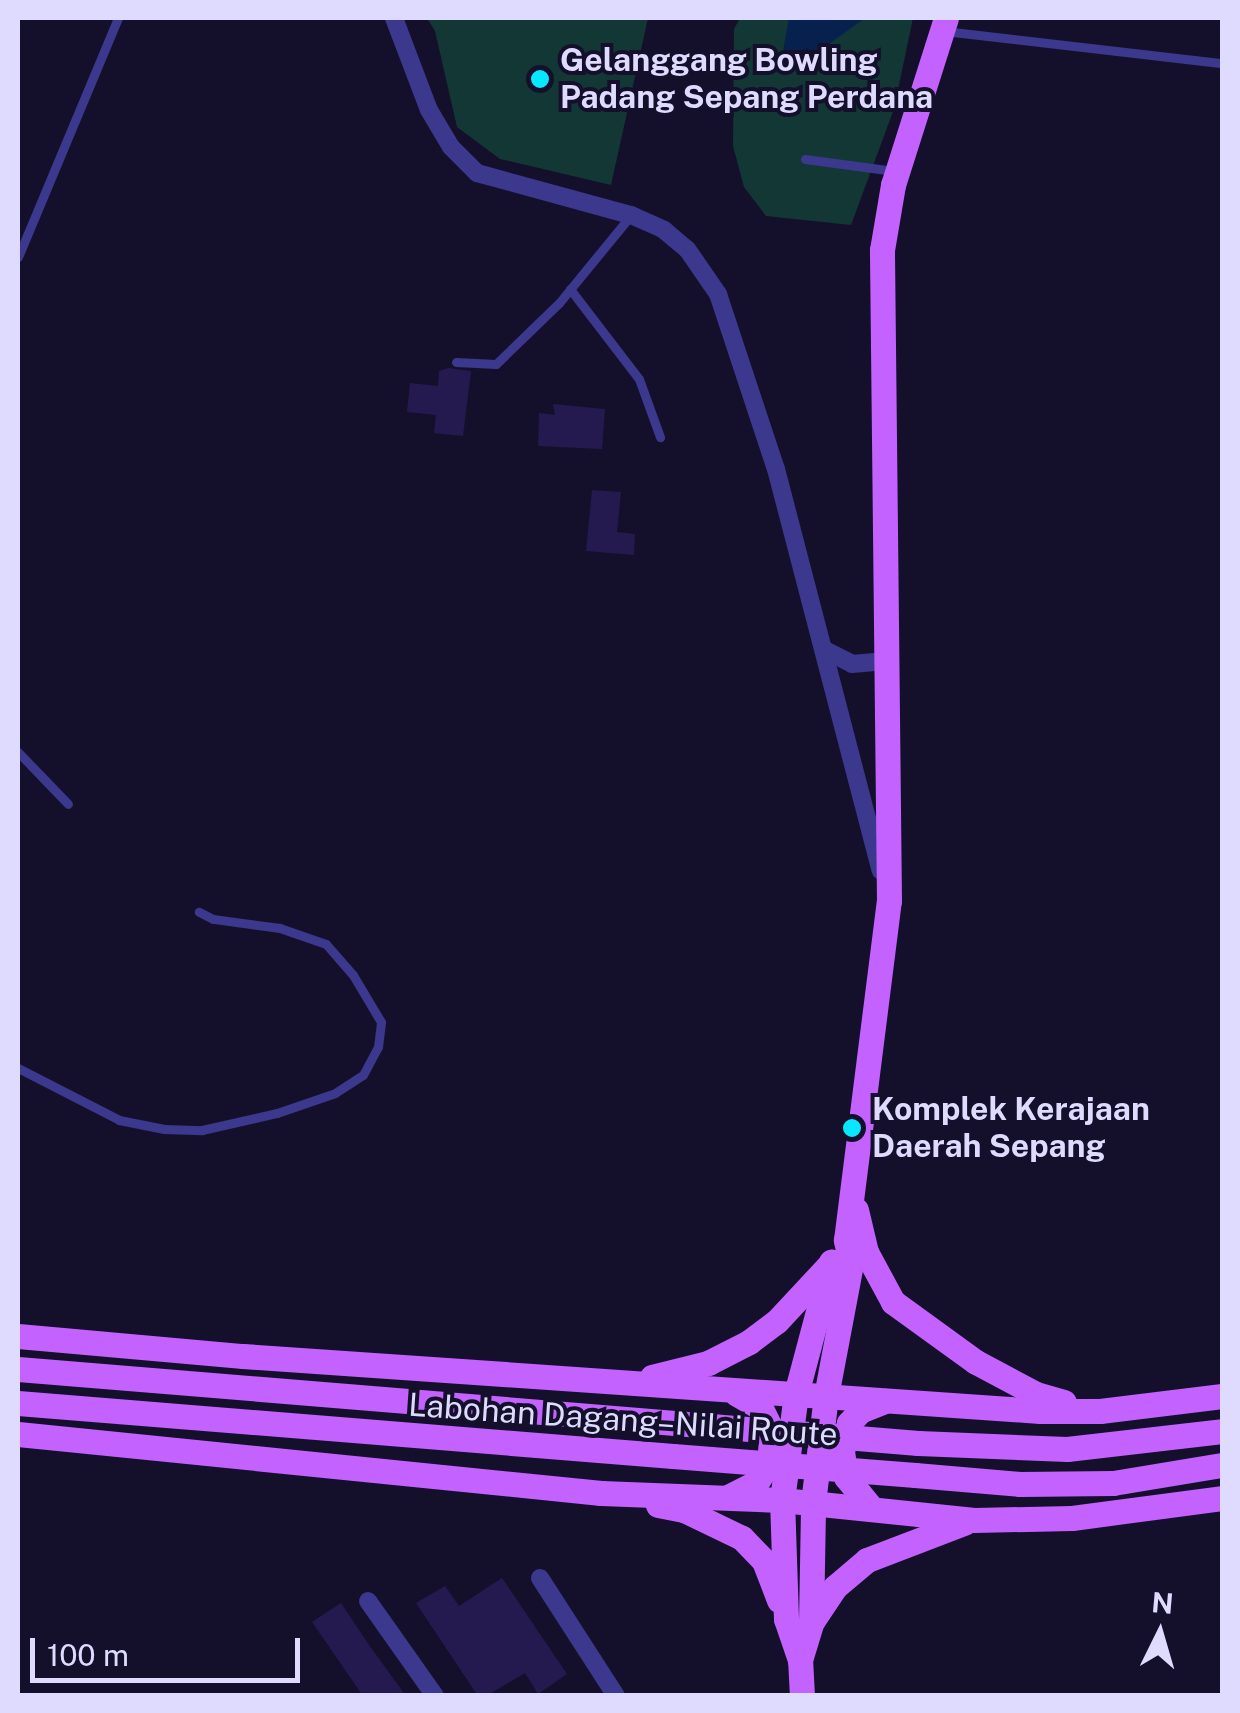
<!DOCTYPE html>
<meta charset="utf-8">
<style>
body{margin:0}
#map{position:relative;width:1240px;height:1713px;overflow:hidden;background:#14102c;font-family:"Public Sans",sans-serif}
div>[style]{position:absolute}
.green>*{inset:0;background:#123735}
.water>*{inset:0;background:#07214e}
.building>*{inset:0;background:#251a4f}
.lane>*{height:9px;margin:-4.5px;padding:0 4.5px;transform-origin:4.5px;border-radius:4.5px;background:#3b388e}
.street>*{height:18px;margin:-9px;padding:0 9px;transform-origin:9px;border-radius:9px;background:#3b388e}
.primary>*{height:25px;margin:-12.5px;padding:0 12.5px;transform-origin:12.5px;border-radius:12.5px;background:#c462ff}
.primary-bridge>*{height:25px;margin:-12.5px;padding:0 12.5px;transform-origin:12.5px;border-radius:12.5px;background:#c462ff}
.dots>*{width:28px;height:28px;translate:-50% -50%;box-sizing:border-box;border:5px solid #14102c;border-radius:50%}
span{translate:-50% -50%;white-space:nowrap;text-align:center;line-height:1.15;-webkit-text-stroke:8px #14102c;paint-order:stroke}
.poi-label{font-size:32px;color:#dfdbff;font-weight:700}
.left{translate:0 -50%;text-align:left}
.street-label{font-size:32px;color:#dfdbff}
.frame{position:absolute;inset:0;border:20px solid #dfdbff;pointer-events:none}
.north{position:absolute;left:1110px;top:1583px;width:100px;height:100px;-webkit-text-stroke:8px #14102c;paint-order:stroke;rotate:5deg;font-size:28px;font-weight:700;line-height:40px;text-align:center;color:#dfdbff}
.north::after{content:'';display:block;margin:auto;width:35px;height:45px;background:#dfdbff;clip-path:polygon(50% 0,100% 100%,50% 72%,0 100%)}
.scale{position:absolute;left:30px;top:1638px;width:270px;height:45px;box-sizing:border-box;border:5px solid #dfdbff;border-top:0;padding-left:12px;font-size:30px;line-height:35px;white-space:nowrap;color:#dfdbff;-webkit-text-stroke:8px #14102c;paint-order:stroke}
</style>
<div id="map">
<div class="green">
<div style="clip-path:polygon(427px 18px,648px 18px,611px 185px,500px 159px,457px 127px,435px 31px)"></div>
<div style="clip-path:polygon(740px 18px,913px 18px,894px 109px,851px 225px,766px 216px,744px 187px,733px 146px,734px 29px)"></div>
</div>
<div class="water">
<div style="clip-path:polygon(789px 18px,865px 18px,812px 56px,783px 51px)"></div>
</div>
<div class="building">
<div style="clip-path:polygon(448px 368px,471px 371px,463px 436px,434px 433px,436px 415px,407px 412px,410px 383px,438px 386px,439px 371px)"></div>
<div style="clip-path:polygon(553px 404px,605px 409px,602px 449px,538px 446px,539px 413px,555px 415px)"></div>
<div style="clip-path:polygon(592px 490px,621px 492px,617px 532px,635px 534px,634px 555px,586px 551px)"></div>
<div style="clip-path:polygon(502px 1578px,567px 1674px,538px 1694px,525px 1673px,486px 1696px,478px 1696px,416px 1603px,445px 1586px,459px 1606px)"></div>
<div style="clip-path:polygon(341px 1603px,369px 1645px,406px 1696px,363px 1696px,312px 1622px)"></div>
</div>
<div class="lane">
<div style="left:944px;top:31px;width:280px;rotate:6.6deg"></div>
<div style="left:805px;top:159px;width:90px;rotate:7.7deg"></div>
<div style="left:18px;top:257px;width:259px;rotate:-67.3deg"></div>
<div style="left:570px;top:289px;width:113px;rotate:52.5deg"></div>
<div style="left:639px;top:379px;width:62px;rotate:70.1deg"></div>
<div style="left:456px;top:362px;width:40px;rotate:2.9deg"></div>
<div style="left:496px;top:364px;width:88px;rotate:-44.1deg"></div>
<div style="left:559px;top:303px;width:114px;rotate:-50.7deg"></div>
<div style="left:18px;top:752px;width:72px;rotate:46.1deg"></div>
<div style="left:18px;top:1068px;width:114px;rotate:27.2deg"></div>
<div style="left:119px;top:1120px;width:46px;rotate:11.3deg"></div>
<div style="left:164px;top:1129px;width:38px;rotate:2deg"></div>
<div style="left:202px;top:1130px;width:77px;rotate:-12.8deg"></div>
<div style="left:277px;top:1113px;width:61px;rotate:-19deg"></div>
<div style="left:335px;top:1093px;width:33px;rotate:-33deg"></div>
<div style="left:363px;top:1075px;width:32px;rotate:-62deg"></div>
<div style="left:378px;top:1047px;width:25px;rotate:-83deg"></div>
<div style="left:381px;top:1022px;width:55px;rotate:-120.8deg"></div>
<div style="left:353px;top:975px;width:41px;rotate:-131.1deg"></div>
<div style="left:326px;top:944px;width:49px;rotate:-160.8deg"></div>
<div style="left:280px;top:928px;width:68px;rotate:-172.3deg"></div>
<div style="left:213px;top:919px;width:16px;rotate:-153deg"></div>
</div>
<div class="street">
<div style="left:394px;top:18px;width:98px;rotate:69.2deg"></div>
<div style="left:429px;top:110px;width:43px;rotate:59.3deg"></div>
<div style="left:451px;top:147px;width:37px;rotate:45deg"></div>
<div style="left:477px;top:173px;width:160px;rotate:15.3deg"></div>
<div style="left:631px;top:215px;width:36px;rotate:24deg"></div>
<div style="left:664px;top:230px;width:30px;rotate:40deg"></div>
<div style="left:687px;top:249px;width:55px;rotate:55.4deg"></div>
<div style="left:718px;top:294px;width:184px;rotate:71.7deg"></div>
<div style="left:776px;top:469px;width:415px;rotate:75.4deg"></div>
<div style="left:825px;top:650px;width:30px;rotate:27deg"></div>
<div style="left:852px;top:664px;width:34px;rotate:-5deg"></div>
<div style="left:540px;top:1578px;width:140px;rotate:57.2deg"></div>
<div style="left:368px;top:1601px;width:116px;rotate:54.8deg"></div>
</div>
<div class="primary">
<div style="left:856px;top:1210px;width:43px;rotate:76.6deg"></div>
<div style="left:866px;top:1252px;width:57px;rotate:61.6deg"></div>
<div style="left:893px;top:1302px;width:102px;rotate:35.9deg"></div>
<div style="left:976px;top:1362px;width:68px;rotate:28.1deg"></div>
<div style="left:1036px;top:1394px;width:29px;rotate:16deg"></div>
<div style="left:18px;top:1336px;width:226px;rotate:5.1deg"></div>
<div style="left:243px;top:1356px;width:799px;rotate:3.95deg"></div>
<div style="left:1040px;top:1411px;width:60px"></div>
<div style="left:1100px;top:1411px;width:123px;rotate:-7deg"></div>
<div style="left:18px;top:1369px;width:659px;rotate:4.7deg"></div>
<div style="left:652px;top:1377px;width:58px;rotate:-14deg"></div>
<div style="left:708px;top:1363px;width:46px;rotate:-27.1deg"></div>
<div style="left:749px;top:1342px;width:35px;rotate:-37deg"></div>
<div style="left:777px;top:1321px;width:81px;rotate:-47deg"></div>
<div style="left:18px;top:1403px;width:657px;rotate:4.63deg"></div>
<div style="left:18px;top:1434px;width:586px;rotate:5.78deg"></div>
<div style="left:601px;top:1493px;width:181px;rotate:2.2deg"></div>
<div style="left:782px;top:1500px;width:193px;rotate:5.9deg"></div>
<div style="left:974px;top:1520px;width:98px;rotate:-1.2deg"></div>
<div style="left:1072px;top:1518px;width:151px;rotate:-7.6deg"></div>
<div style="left:918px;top:1443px;width:149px;rotate:2.3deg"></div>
<div style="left:1067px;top:1449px;width:156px;rotate:-6.6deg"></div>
<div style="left:915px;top:1475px;width:105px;rotate:4.9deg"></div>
<div style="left:1020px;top:1484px;width:93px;rotate:-0.6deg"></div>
<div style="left:1113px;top:1483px;width:110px;rotate:-9.4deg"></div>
<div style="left:728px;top:1497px;width:31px;rotate:-27deg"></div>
<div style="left:756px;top:1483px;width:24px;rotate:-57deg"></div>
<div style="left:769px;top:1463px;width:32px;rotate:-85deg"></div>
<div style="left:772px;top:1431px;width:25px;rotate:-116deg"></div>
<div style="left:761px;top:1408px;width:28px;rotate:-150deg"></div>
<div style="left:658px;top:1505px;width:26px;rotate:11deg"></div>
<div style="left:684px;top:1510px;width:64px;rotate:25.8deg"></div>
<div style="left:742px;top:1538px;width:32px;rotate:46deg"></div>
<div style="left:764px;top:1561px;width:42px;rotate:69deg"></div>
<div style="left:872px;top:1509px;width:41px;rotate:-129.1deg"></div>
<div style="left:846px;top:1477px;width:26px;rotate:-99deg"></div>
<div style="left:842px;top:1451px;width:29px;rotate:-76deg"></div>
<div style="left:849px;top:1423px;width:16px;rotate:-47deg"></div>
<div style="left:860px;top:1411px;width:27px;rotate:-22deg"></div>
<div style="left:811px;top:1623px;width:43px;rotate:-56.3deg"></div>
<div style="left:835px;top:1587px;width:42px;rotate:-40.2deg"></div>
<div style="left:867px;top:1560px;width:104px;rotate:-20.9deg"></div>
<div style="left:800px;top:1660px;width:39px;rotate:-73deg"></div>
<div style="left:811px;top:1623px;width:120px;rotate:-89deg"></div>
<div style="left:813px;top:1503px;width:108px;rotate:-83.1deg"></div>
<div style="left:826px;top:1396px;width:134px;rotate:-79.3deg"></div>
<div style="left:851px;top:1264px;width:25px;rotate:-102deg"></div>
<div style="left:846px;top:1240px;width:342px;rotate:-82.8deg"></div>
<div style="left:889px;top:901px;width:651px;rotate:-90.62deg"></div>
<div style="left:882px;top:250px;width:66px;rotate:-80.4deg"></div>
<div style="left:893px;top:185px;width:175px;rotate:-72.4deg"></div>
<div style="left:802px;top:1696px;width:36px;rotate:-93deg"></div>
<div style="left:800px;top:1660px;width:43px;rotate:-108.9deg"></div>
<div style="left:786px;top:1619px;width:119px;rotate:-91.9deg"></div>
<div style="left:782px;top:1500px;width:107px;rotate:-82.5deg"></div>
<div style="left:796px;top:1394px;width:137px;rotate:-75.1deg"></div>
</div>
<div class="primary-bridge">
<div style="left:675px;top:1423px;width:244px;rotate:4.7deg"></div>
<div style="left:673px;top:1456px;width:243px;rotate:4.5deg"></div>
</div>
<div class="dots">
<div style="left:540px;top:79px;background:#07e7ff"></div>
<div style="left:852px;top:1128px;background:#07e7ff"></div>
</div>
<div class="poi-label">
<span class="left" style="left:560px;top:79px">Gelanggang Bowling<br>Padang Sepang Perdana</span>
<span class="left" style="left:872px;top:1128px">Komplek Kerajaan<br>Daerah Sepang</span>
</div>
<div class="street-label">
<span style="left:623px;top:1420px;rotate:4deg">Labohan Dagang–Nilai Route</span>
</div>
<div class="frame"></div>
<div class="north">N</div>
<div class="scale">100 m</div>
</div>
